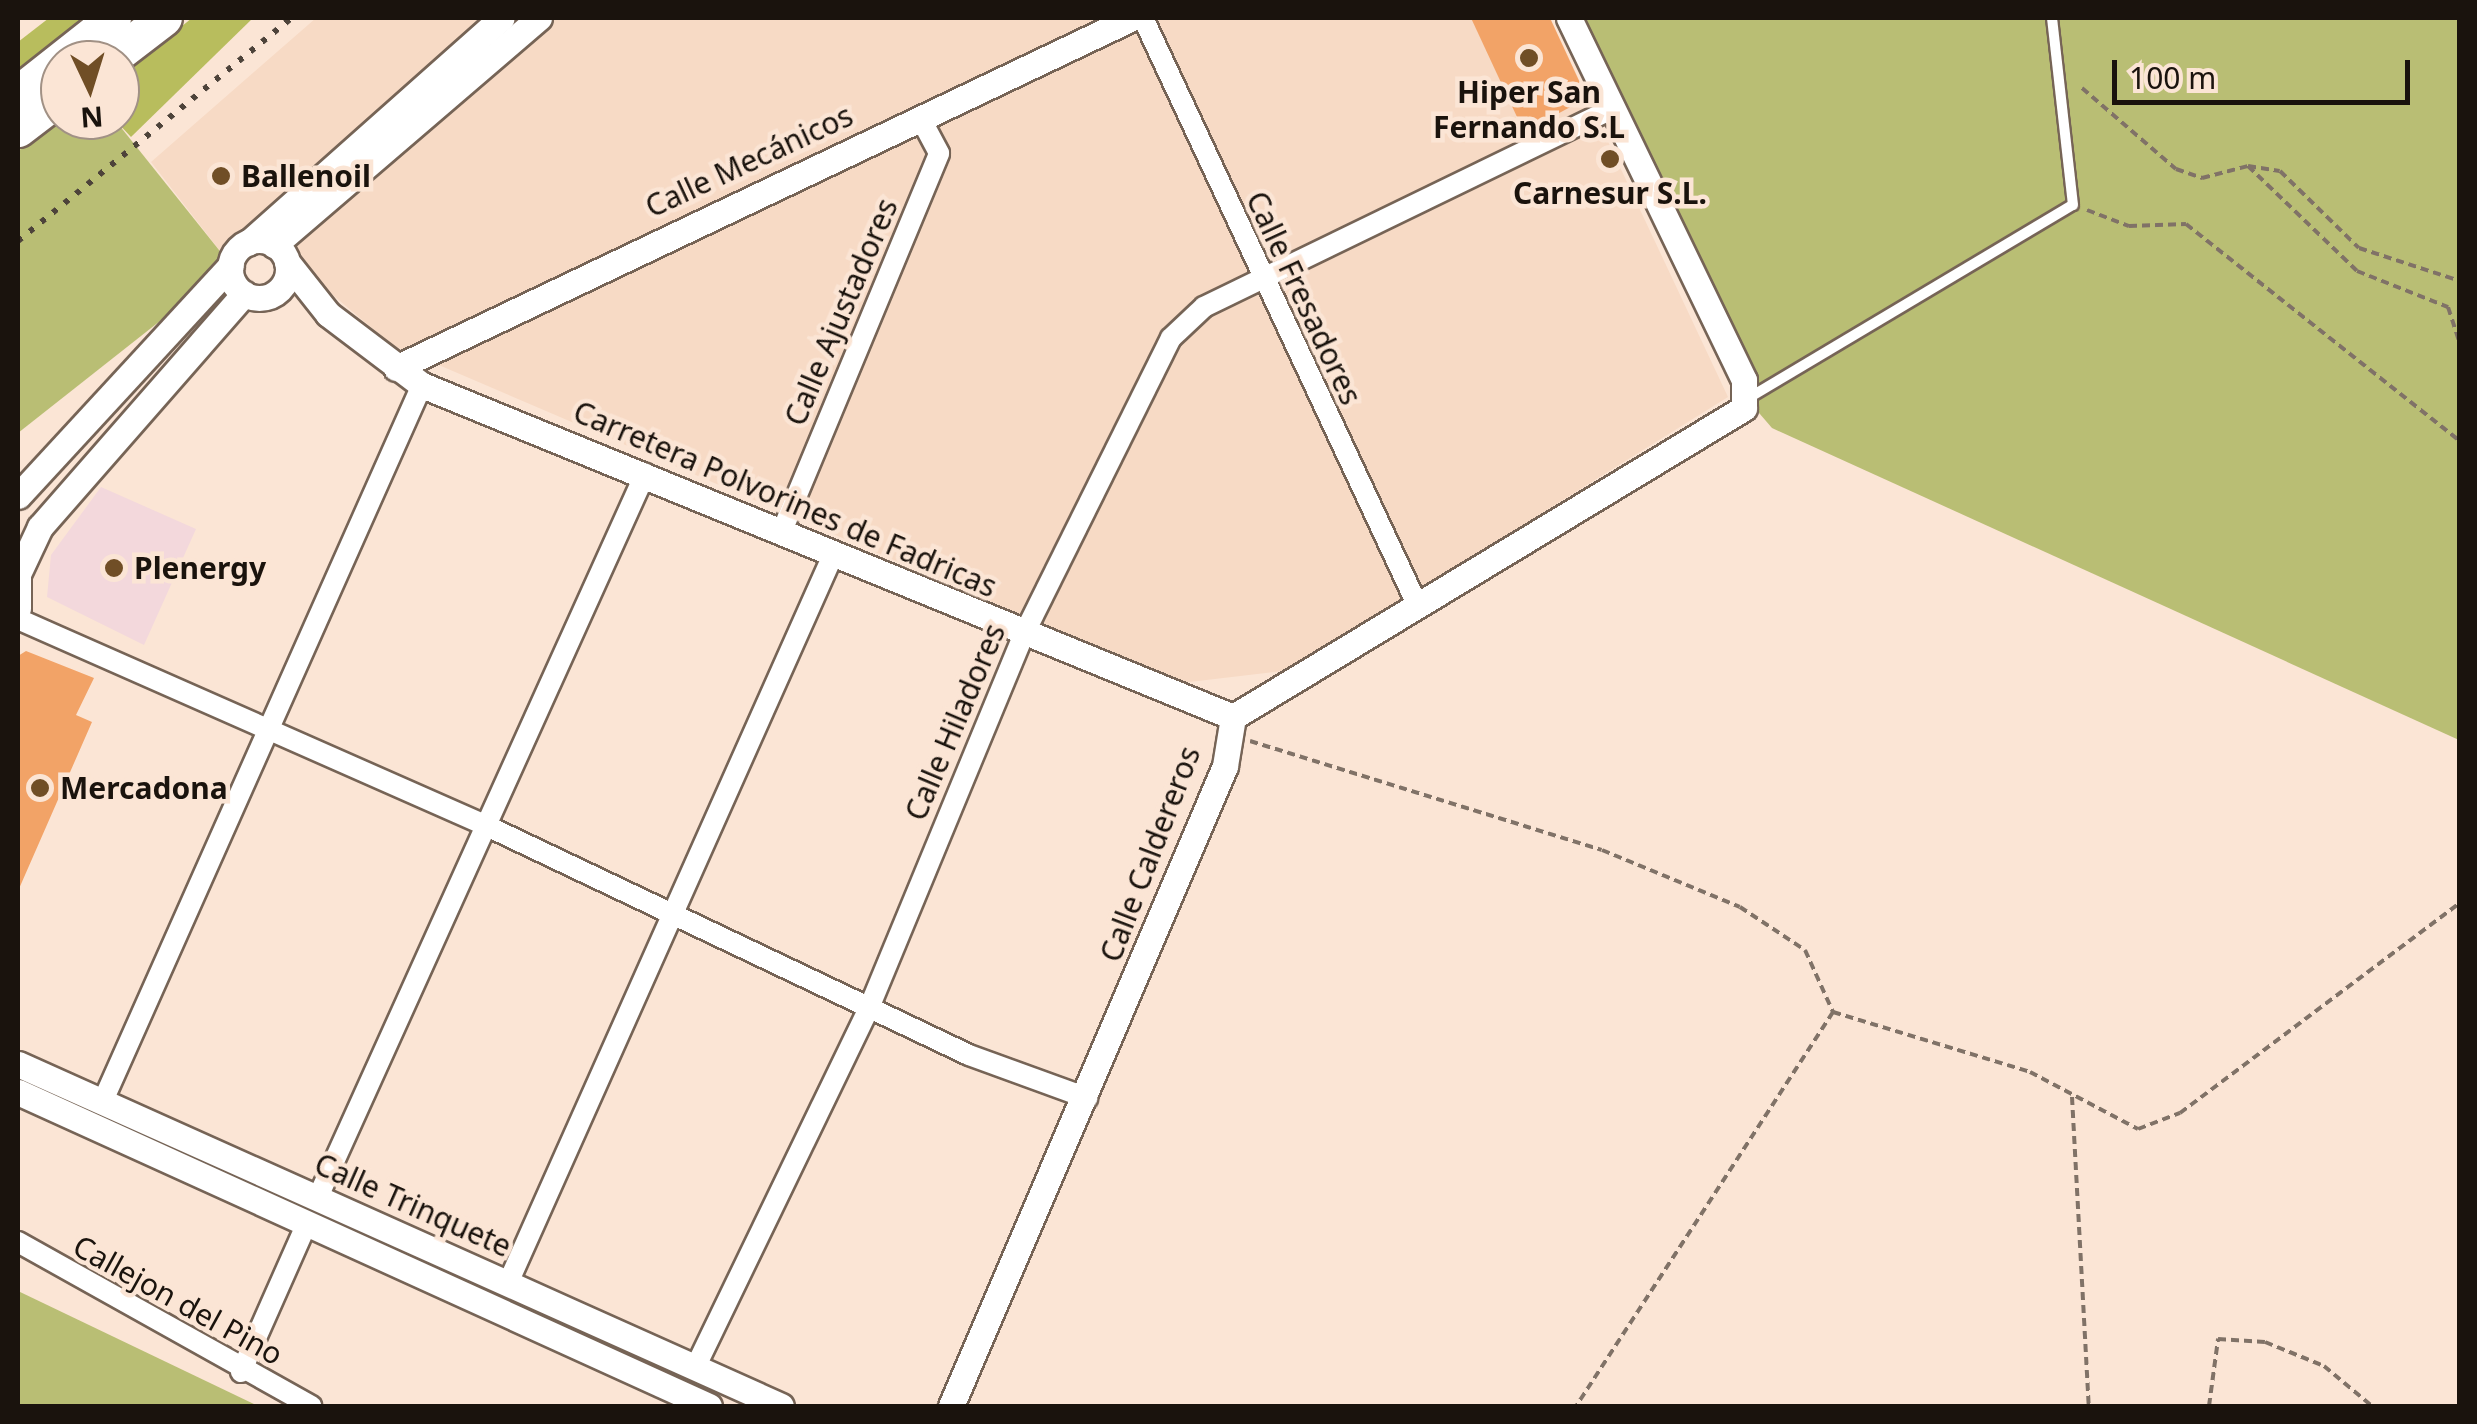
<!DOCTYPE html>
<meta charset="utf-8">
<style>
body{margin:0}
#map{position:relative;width:2477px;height:1424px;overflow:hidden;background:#fbe5d5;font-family:"Noto Sans",sans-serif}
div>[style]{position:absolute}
.commercial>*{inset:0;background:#f3d8dc}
.built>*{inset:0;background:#f7dac5}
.green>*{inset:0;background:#b9be74}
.forest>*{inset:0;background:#b8bd5d}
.building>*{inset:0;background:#f2a367}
.path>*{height:4px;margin-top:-2px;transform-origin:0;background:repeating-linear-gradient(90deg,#807267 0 8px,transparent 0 13px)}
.roads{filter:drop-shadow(2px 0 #766456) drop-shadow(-2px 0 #766456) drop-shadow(0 2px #766456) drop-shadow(0 -2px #766456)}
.service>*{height:10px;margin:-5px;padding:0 5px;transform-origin:5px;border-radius:5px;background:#fff}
.minor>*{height:20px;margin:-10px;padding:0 10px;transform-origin:10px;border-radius:10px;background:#fff}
.tertiary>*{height:25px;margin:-12.5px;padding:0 12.5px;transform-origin:12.5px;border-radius:12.5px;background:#fff}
.tertiary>.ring{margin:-12.5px;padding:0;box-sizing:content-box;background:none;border:25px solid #fff;border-radius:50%}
.motorway>*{height:35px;margin:-17.5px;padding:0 17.5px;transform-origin:17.5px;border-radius:17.5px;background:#fff}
.rail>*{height:6px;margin-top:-3px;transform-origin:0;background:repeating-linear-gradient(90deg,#4d433a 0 5px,transparent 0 15px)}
.dots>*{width:28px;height:28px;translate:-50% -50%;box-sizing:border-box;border:5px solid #fbe5d5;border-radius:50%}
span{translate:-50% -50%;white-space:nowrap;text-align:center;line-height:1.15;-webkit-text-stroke:9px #fbe5d5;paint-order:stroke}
.poi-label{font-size:30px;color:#1a130d;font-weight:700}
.left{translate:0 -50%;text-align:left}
.street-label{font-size:30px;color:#1a130d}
.frame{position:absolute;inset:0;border:20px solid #1a130d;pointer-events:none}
.north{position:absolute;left:40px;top:40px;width:100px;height:100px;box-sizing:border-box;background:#fbe5d5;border:2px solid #a19185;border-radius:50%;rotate:176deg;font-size:28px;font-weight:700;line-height:40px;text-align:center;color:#1a130d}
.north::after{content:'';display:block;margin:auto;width:35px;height:45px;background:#704e26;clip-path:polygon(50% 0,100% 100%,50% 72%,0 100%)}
.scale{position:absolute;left:2112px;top:60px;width:298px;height:45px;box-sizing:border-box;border:5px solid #1a130d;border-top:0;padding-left:12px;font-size:30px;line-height:35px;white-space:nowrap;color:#1a130d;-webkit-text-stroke:8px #fbe5d5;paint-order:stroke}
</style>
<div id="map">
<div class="commercial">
<div style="clip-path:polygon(101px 487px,196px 529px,144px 645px,47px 597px,51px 555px)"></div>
</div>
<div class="built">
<div style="clip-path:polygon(316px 18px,1550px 18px,1728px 397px,1290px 670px,1181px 683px,392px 345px,295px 263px,248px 243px,231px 265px,151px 162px)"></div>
</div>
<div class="green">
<div style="clip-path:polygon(1568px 18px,2459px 18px,2459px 740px,1772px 428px,1747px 399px)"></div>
<div style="clip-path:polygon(62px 120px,115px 120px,231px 265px,18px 433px,18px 151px)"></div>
<div style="clip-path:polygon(18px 1291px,258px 1406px,18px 1406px)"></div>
</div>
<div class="forest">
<div style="clip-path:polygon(49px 18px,83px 18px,18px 71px,18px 42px)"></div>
<div style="clip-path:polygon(192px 18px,253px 18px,131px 137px,115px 120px,120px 76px)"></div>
</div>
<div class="building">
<div style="clip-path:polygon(1471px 18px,1550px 18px,1587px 98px,1524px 132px)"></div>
<div style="clip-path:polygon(26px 651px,94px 678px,76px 715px,92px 722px,18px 891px,18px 656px)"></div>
</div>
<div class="path">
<div style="left:2082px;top:88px;width:124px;rotate:40.8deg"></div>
<div style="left:2176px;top:169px;width:28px;rotate:19deg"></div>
<div style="left:2202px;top:178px;width:48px;rotate:-14.6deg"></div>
<div style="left:2248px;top:166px;width:32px;rotate:9deg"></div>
<div style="left:2280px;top:171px;width:110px;rotate:44.3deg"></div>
<div style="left:2359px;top:248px;width:106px;rotate:18.1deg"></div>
<div style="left:2248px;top:166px;width:151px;rotate:43.9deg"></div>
<div style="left:2357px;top:271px;width:98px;rotate:21.6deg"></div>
<div style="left:2448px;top:307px;width:39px;rotate:72deg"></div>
<div style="left:2087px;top:210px;width:45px;rotate:20.9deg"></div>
<div style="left:2129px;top:226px;width:57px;rotate:-2deg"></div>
<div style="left:2186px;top:224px;width:350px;rotate:38.4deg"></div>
<div style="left:1250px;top:741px;width:368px;rotate:17.2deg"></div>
<div style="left:1602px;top:850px;width:149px;rotate:22.4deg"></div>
<div style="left:1740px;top:907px;width:78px;rotate:33.5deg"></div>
<div style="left:1805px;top:950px;width:68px;rotate:65.7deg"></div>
<div style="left:1833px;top:1012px;width:470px;rotate:123.1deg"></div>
<div style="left:1833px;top:1012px;width:206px;rotate:16.9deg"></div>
<div style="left:2030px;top:1072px;width:122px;rotate:27.8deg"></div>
<div style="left:2138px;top:1129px;width:45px;rotate:-20.9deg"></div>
<div style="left:2180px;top:1113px;width:350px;rotate:-36.9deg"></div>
<div style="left:2072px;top:1097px;width:309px;rotate:86.9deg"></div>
<div style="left:2209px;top:1406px;width:68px;rotate:-82.3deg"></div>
<div style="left:2218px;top:1339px;width:47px;rotate:3.7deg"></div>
<div style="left:2265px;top:1342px;width:64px;rotate:22.1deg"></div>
<div style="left:2324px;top:1366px;width:62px;rotate:39.8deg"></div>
</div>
<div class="roads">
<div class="service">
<div style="left:1747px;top:399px;width:379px;rotate:-30.8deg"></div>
<div style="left:2073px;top:205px;width:188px;rotate:-96.4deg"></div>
</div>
<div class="minor">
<div style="left:1143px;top:18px;width:645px;rotate:64.95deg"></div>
<div style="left:782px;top:531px;width:409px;rotate:-67.4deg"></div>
<div style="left:939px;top:153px;width:40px;rotate:-118deg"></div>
<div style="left:18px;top:619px;width:510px;rotate:23.8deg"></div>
<div style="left:485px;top:825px;width:536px;rotate:25.42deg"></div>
<div style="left:969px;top:1055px;width:126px;rotate:20deg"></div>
<div style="left:102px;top:1103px;width:786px;rotate:-65.98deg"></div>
<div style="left:318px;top:1197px;width:794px;rotate:-65.66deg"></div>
<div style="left:18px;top:1242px;width:336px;rotate:29.2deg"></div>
<div style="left:508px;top:1283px;width:799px;rotate:-65.94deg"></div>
<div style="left:695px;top:1368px;width:400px;rotate:-64.2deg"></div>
<div style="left:869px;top:1008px;width:405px;rotate:-67.5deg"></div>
<div style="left:1024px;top:634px;width:330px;rotate:-63.6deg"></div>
<div style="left:1171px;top:338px;width:45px;rotate:-43.2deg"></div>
<div style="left:1204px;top:307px;width:454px;rotate:-25.9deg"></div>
<div style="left:241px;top:1372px;width:163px;rotate:-66.1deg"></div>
</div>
<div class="tertiary">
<div class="ring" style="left:230px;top:240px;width:33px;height:33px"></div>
<div style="left:248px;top:243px;width:339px;rotate:-41.6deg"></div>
<div style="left:274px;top:245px;width:349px;rotate:-40.6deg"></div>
<div style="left:287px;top:262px;width:66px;rotate:51.7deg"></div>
<div style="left:328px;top:314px;width:118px;rotate:37.1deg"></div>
<div style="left:422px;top:385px;width:876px;rotate:22.26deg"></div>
<div style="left:396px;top:368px;width:815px;rotate:-25.43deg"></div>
<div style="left:18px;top:496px;width:314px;rotate:-47.3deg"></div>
<div style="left:18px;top:573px;width:35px;rotate:90deg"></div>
<div style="left:18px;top:574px;width:52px;rotate:-64.9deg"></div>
<div style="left:40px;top:527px;width:310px;rotate:-48.8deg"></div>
<div style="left:18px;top:1064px;width:836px;rotate:24.14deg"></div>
<div style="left:18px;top:1092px;width:759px;rotate:24.44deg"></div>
<div style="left:951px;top:1406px;width:696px;rotate:-66.82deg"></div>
<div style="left:1225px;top:766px;width:50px;rotate:-80.7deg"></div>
<div style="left:1233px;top:717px;width:597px;rotate:-31.16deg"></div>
<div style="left:1744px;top:408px;width:28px;rotate:-90deg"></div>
<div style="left:1744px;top:380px;width:402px;rotate:-115.8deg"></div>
</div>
<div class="motorway">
<div style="left:109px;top:60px;width:69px;rotate:-37.4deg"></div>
<div style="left:18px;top:93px;width:121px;rotate:-38.3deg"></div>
<div style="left:18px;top:129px;width:53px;rotate:-37.3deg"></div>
</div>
</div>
<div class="rail">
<div style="left:18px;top:241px;width:353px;rotate:-39.2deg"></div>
</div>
<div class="dots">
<div style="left:1529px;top:58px;background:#704e26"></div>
<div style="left:1610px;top:159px;background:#704e26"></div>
<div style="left:221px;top:176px;background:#704e26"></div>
<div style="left:114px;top:568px;background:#704e26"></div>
<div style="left:40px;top:788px;background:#704e26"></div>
</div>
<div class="poi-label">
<span style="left:1529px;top:109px">Hiper San<br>Fernando S.L</span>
<span class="left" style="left:241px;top:176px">Ballenoil</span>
<span style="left:1610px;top:193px">Carnesur S.L.</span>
<span class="left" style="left:134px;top:568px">Plenergy</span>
<span class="left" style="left:60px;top:788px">Mercadona</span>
</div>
<div class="street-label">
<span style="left:749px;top:161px;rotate:-25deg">Calle Mecánicos</span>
<span style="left:1304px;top:298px;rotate:65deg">Calle Fresadores</span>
<span style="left:841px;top:312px;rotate:-67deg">Calle Ajustadores</span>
<span style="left:785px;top:499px;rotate:23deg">Carretera Polvorines de Fadricas</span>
<span style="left:955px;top:722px;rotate:-67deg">Calle Hiladores</span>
<span style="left:1150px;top:854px;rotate:-69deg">Calle Caldereros</span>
<span style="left:413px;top:1205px;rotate:24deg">Calle Trinquete</span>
<span style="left:178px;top:1300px;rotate:29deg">Callejon del Pino</span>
</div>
<div class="frame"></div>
<div class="north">N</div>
<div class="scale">100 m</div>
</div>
